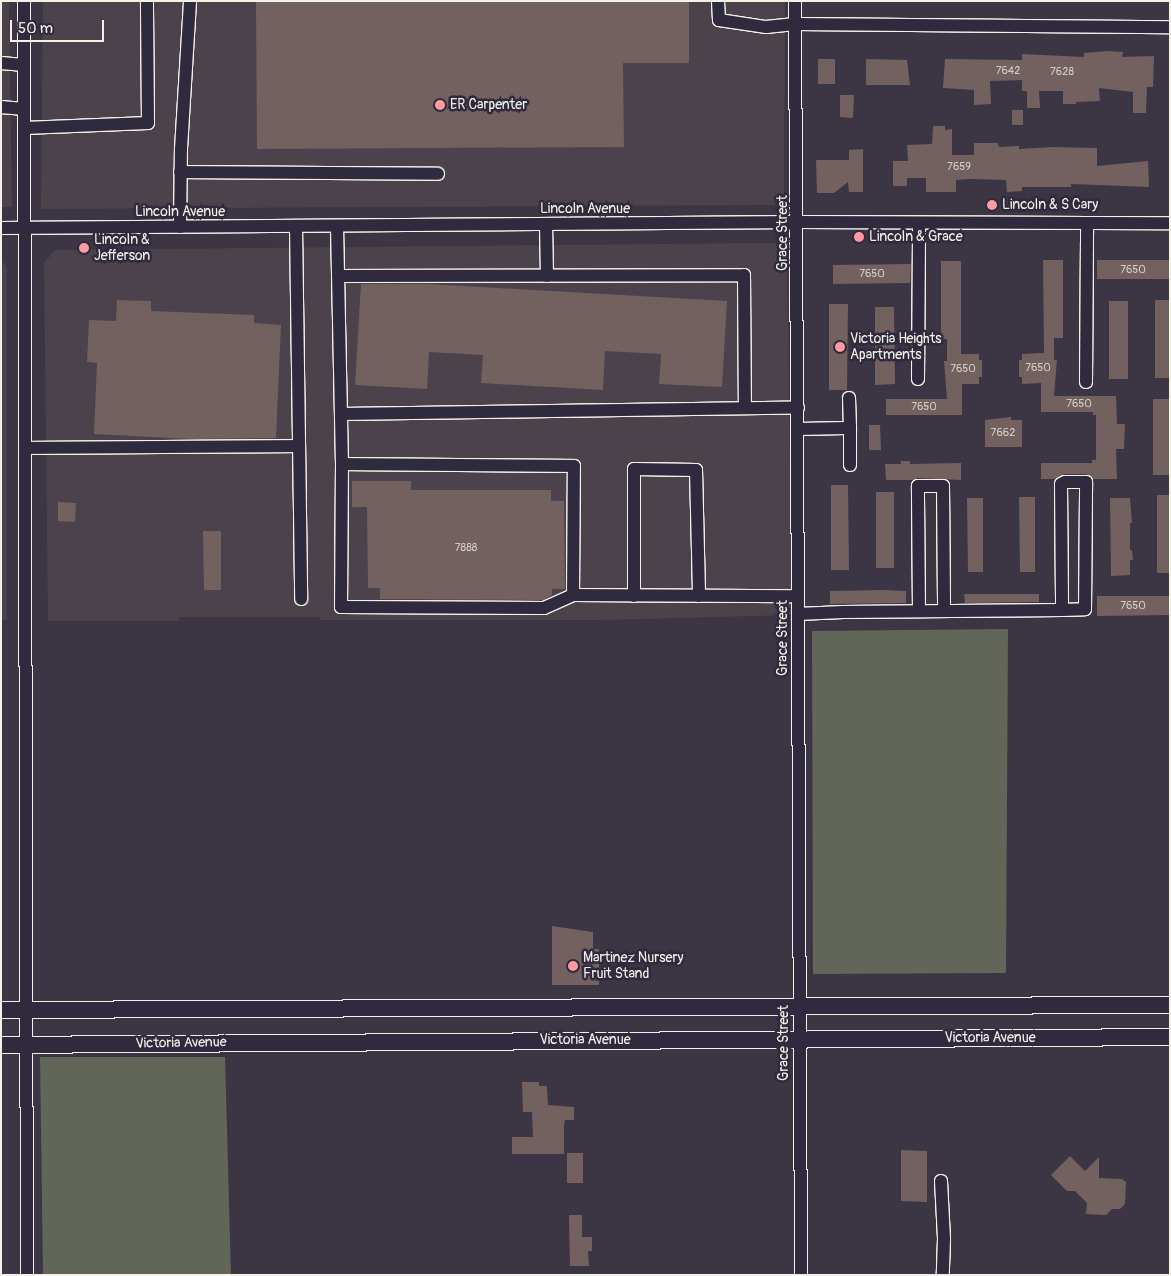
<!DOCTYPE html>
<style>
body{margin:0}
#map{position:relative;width:1171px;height:1276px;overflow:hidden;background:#3c3544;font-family:Pangolin,sans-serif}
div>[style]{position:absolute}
.built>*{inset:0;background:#4c424c}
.green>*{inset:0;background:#626658}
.building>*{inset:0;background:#72615f}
.roads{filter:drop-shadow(1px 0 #f4f1e8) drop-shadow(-1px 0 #f4f1e8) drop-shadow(0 1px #f4f1e8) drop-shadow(0 -1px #f4f1e8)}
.minor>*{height:12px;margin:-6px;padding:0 6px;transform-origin:6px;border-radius:6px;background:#2f2a3d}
.major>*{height:16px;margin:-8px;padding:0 8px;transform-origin:8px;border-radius:8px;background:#2f2a3d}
.dots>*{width:14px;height:14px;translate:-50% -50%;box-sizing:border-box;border:2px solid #2f2a3d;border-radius:50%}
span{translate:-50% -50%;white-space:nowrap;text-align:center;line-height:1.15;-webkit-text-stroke:5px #2f2a3d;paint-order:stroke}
.number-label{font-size:11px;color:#d4cdc6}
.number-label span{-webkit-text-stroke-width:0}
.poi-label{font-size:14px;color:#f4f1e8}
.left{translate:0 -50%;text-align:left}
.street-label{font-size:14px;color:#f4f1e8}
.frame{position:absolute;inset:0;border:2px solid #f4f1e8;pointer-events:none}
.scale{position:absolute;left:10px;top:20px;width:94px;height:22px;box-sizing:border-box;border:2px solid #f4f1e8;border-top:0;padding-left:6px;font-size:15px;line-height:18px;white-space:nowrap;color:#f4f1e8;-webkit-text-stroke:4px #2f2a3d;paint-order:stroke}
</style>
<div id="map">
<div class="built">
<div style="clip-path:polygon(1px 1px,9px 1px,12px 207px,1px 207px)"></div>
<div style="clip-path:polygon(43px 1px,785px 1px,784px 205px,41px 209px)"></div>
<div style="clip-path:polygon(775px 243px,787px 249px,792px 615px,603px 620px,320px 620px,320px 617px,179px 617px,179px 621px,48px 621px,44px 263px,55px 250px)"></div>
<div style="clip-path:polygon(1px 261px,7px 266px,7px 620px,1px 620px)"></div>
</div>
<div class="green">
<div style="clip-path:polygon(1008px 629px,1006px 973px,813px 974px,812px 631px)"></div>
<div style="clip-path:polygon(225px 1057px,231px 1275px,43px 1275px,40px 1057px)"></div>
</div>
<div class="building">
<div style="clip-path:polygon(256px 1px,689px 1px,689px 63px,623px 63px,624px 147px,257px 149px)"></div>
<div style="clip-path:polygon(1108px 51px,1123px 52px,1122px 57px,1154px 56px,1153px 87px,1147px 87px,1146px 113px,1133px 113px,1133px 92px,1099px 88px,1100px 101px,1076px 102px,1076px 104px,1063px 104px,1063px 91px,1039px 91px,1040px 108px,1027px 108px,1027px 91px,1022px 91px,1022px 80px,990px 81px,991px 104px,974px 105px,974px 90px,943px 88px,945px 59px,1022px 60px,1022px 54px,1084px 57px,1084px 53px)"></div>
<div style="clip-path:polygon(818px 59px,835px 59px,835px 84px,818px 84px)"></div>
<div style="clip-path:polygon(866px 59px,907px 60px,910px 85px,866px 85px)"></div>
<div style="clip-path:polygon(840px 95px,854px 95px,853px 118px,840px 117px)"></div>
<div style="clip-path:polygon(1012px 110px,1023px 110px,1023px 125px,1012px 125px)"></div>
<div style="clip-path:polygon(933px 126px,945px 126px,945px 130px,952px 129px,952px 155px,974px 155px,974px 143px,998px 143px,999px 147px,1019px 146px,1019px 149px,1053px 147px,1097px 148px,1097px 166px,1148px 161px,1149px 187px,1071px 184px,1071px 187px,1022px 187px,1022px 191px,1007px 192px,1006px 180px,970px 179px,956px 180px,956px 192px,926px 192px,926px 178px,907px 178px,907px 186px,893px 186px,893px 161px,908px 161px,907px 145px,932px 144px)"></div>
<div style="clip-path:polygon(863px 149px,863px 192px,849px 192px,848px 182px,834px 193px,817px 193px,816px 160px,849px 160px,849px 150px)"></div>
<div style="clip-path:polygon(1043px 260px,1063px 260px,1063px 338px,1054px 338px,1054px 360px,1057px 360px,1054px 396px,1116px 396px,1117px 424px,1125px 424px,1124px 449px,1116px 449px,1117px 479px,1093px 479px,1086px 474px,1065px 474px,1054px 479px,1041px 479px,1041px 463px,1092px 463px,1092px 460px,1096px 460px,1096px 415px,1093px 415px,1093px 412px,1041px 412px,1041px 383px,1022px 384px,1022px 377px,1019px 377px,1019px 360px,1022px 360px,1022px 354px,1044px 353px)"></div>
<div style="clip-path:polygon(1097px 260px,1170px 260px,1170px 279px,1097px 279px)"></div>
<div style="clip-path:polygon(941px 261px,961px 261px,961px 354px,979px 354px,979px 360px,982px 360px,982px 377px,979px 377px,979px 384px,962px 384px,962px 415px,886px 415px,886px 399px,947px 399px,944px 361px,947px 361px,947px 339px,941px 339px)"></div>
<div style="clip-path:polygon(911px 264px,910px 283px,833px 284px,833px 265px)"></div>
<div style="clip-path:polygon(361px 284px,428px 284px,727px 301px,722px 387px,659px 384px,661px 354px,605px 351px,603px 390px,481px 383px,483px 355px,429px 352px,427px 389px,355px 385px)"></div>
<div style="clip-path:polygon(117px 300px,151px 301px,151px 311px,254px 315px,254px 323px,281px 325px,276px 438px,190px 439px,94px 434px,97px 363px,87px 362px,89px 320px,116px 321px)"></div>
<div style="clip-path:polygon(1155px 300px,1170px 300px,1170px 378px,1155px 378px)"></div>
<div style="clip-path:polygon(1109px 301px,1128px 301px,1128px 379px,1109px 379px)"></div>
<div style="clip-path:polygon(829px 304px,848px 304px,847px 390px,829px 390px)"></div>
<div style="clip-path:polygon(875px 307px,894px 307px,895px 384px,875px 385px)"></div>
<div style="clip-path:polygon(1153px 399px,1169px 399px,1170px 475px,1153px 475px)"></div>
<div style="clip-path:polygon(1011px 417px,1011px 420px,1022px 420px,1022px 447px,985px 447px,985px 420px)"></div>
<div style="clip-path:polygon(869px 425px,880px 425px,881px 450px,869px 450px)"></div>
<div style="clip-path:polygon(901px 461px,910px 461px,910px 464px,961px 463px,961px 480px,918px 478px,913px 480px,886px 480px,885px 464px,901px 464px)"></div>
<div style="clip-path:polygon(352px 481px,411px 481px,411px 490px,551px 490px,551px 501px,564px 501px,565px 589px,552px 589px,552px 595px,543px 600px,380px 599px,380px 588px,368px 588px,367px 507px,352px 507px)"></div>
<div style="clip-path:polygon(831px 485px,848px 485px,849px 570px,831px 570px)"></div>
<div style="clip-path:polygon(876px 492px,894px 492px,894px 568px,876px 568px)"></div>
<div style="clip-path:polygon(1157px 495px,1170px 495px,1170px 573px,1157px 573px)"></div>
<div style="clip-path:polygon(1019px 497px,1035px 497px,1035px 572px,1020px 572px)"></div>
<div style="clip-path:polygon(967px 498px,983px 498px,983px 572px,968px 572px)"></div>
<div style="clip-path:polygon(1110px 498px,1130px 498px,1132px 523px,1130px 523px,1130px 550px,1132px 550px,1133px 560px,1130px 560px,1130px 575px,1111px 576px)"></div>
<div style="clip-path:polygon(58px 502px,76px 503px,75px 522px,58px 521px)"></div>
<div style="clip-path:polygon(203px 531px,221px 531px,221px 590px,204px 590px)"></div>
<div style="clip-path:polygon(883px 590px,906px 591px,906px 603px,830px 604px,830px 591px)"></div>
<div style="clip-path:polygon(964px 594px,1039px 594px,1039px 602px,965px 603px)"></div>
<div style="clip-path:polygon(1097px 596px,1170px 596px,1170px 615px,1097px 616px)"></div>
<div style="clip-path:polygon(552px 926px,593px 932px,593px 949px,599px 949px,599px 985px,552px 985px)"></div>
<div style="clip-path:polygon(522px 1082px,539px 1082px,539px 1086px,547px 1086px,548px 1105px,574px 1107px,574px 1120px,565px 1120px,564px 1125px,564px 1154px,512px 1154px,512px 1137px,533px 1137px,532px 1112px,523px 1112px)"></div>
<div style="clip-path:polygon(901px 1150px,927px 1151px,927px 1202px,901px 1201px)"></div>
<div style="clip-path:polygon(567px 1153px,583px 1153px,583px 1183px,567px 1183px)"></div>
<div style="clip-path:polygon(1070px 1156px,1085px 1171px,1099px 1157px,1099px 1178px,1122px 1179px,1126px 1182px,1125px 1204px,1120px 1209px,1112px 1209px,1106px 1215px,1086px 1214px,1087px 1203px,1075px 1191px,1067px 1191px,1051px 1175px)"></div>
<div style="clip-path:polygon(569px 1215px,582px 1215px,582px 1237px,592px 1237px,592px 1251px,588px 1251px,589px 1266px,570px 1266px)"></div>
</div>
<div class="roads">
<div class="minor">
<div style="left:24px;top:1px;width:1274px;rotate:89.87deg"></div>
<div style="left:718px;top:1px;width:19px;rotate:87deg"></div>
<div style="left:719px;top:20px;width:48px;rotate:8.5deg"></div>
<div style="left:766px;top:27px;width:29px;rotate:-6deg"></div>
<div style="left:795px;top:24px;width:375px;rotate:0.5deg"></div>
<div style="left:795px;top:1px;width:1274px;rotate:89.73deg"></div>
<div style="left:1px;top:63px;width:23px;rotate:5deg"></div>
<div style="left:1px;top:107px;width:23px;rotate:5deg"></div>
<div style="left:24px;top:128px;width:124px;rotate:-2.3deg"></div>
<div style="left:148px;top:123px;width:122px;rotate:-90.5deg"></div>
<div style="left:180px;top:172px;width:258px;rotate:0.4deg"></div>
<div style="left:546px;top:224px;width:52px;rotate:88.9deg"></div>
<div style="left:296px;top:226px;width:373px;rotate:89.2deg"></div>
<div style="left:337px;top:226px;width:238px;rotate:88.8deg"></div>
<div style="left:342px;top:464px;width:143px;rotate:90.4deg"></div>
<div style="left:341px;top:607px;width:203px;rotate:0.3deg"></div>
<div style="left:544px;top:608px;width:32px;rotate:-24deg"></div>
<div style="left:573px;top:595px;width:129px;rotate:-89.6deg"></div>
<div style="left:574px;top:466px;width:232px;rotate:-179.5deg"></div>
<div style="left:180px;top:227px;width:78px;rotate:-89.3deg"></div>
<div style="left:181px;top:149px;width:148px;rotate:-86.5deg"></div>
<div style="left:1px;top:228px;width:797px;rotate:-0.43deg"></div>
<div style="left:798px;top:222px;width:372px;rotate:0.2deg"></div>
<div style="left:338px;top:276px;width:406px;rotate:-0.1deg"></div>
<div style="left:744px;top:275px;width:133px;rotate:89.6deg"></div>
<div style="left:918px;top:379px;width:156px;rotate:-89.6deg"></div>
<div style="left:1086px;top:382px;width:159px;rotate:-89.6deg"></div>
<div style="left:849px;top:398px;width:30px;rotate:88deg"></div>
<div style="left:341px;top:414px;width:457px;rotate:-0.8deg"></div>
<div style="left:798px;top:429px;width:52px;rotate:-1.1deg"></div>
<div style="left:850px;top:428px;width:37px;rotate:90deg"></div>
<div style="left:25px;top:448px;width:274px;rotate:-0.4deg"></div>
<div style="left:573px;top:595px;width:225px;rotate:0.3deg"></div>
<div style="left:634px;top:596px;width:127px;rotate:-90deg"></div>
<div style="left:634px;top:469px;width:62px;rotate:0.9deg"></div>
<div style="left:696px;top:470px;width:126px;rotate:88.6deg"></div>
<div style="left:919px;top:611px;width:125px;rotate:-90.5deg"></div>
<div style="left:918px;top:486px;width:25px"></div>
<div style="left:943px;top:486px;width:125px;rotate:89.5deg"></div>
<div style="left:798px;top:614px;width:45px;rotate:-2.5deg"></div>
<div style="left:843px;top:612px;width:219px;rotate:-0.5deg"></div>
<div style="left:1062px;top:610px;width:23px;rotate:-2deg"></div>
<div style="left:1085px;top:609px;width:127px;rotate:-89.5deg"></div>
<div style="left:1086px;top:482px;width:21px;rotate:180deg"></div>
<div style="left:1065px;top:482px;width:4px;rotate:153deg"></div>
<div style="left:1061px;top:484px;width:126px;rotate:89.5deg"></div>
<div style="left:941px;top:1181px;width:58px;rotate:87deg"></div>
<div style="left:944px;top:1239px;width:36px;rotate:92deg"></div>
</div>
<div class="major">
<div style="left:1px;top:1010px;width:1169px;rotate:-0.25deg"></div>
<div style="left:1px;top:1045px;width:1169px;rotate:-0.39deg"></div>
</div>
</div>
<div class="dots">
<div style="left:440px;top:105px;background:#ff9aa2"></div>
<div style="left:992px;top:205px;background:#ff9aa2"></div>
<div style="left:859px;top:237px;background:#ff9aa2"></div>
<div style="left:84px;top:248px;background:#ff9aa2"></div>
<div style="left:840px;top:347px;background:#ff9aa2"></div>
<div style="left:573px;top:966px;background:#ff9aa2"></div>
</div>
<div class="number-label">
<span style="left:1008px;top:71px">7642</span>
<span style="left:1062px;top:72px">7628</span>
<span style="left:959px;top:167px">7659</span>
<span style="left:1133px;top:270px">7650</span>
<span style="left:872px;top:274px">7650</span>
<span style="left:1038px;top:368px">7650</span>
<span style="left:963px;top:369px">7650</span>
<span style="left:1079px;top:404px">7650</span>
<span style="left:924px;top:407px">7650</span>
<span style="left:1003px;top:433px">7662</span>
<span style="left:466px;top:548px">7888</span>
<span style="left:1133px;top:606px">7650</span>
</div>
<div class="poi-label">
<span class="left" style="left:450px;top:105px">ER Carpenter</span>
<span class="left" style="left:1002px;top:205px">Lincoln &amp; S Cary</span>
<span class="left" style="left:869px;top:237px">Lincoln &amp; Grace</span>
<span class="left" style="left:94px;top:248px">Lincoln &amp;<br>Jefferson</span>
<span class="left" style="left:850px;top:347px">Victoria Heights<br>Apartments</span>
<span class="left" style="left:583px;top:966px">Martinez Nursery<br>Fruit Stand</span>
</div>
<div class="street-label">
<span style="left:585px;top:209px">Lincoln Avenue</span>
<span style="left:180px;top:212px">Lincoln Avenue</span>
<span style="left:783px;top:233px;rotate:-90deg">Grace Street</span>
<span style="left:783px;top:638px;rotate:-90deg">Grace Street</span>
<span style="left:990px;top:1038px">Victoria Avenue</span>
<span style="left:585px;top:1040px">Victoria Avenue</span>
<span style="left:181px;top:1043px;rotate:-1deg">Victoria Avenue</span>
<span style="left:784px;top:1043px;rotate:-90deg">Grace Street</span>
</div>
<div class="frame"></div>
<div class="scale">50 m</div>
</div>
